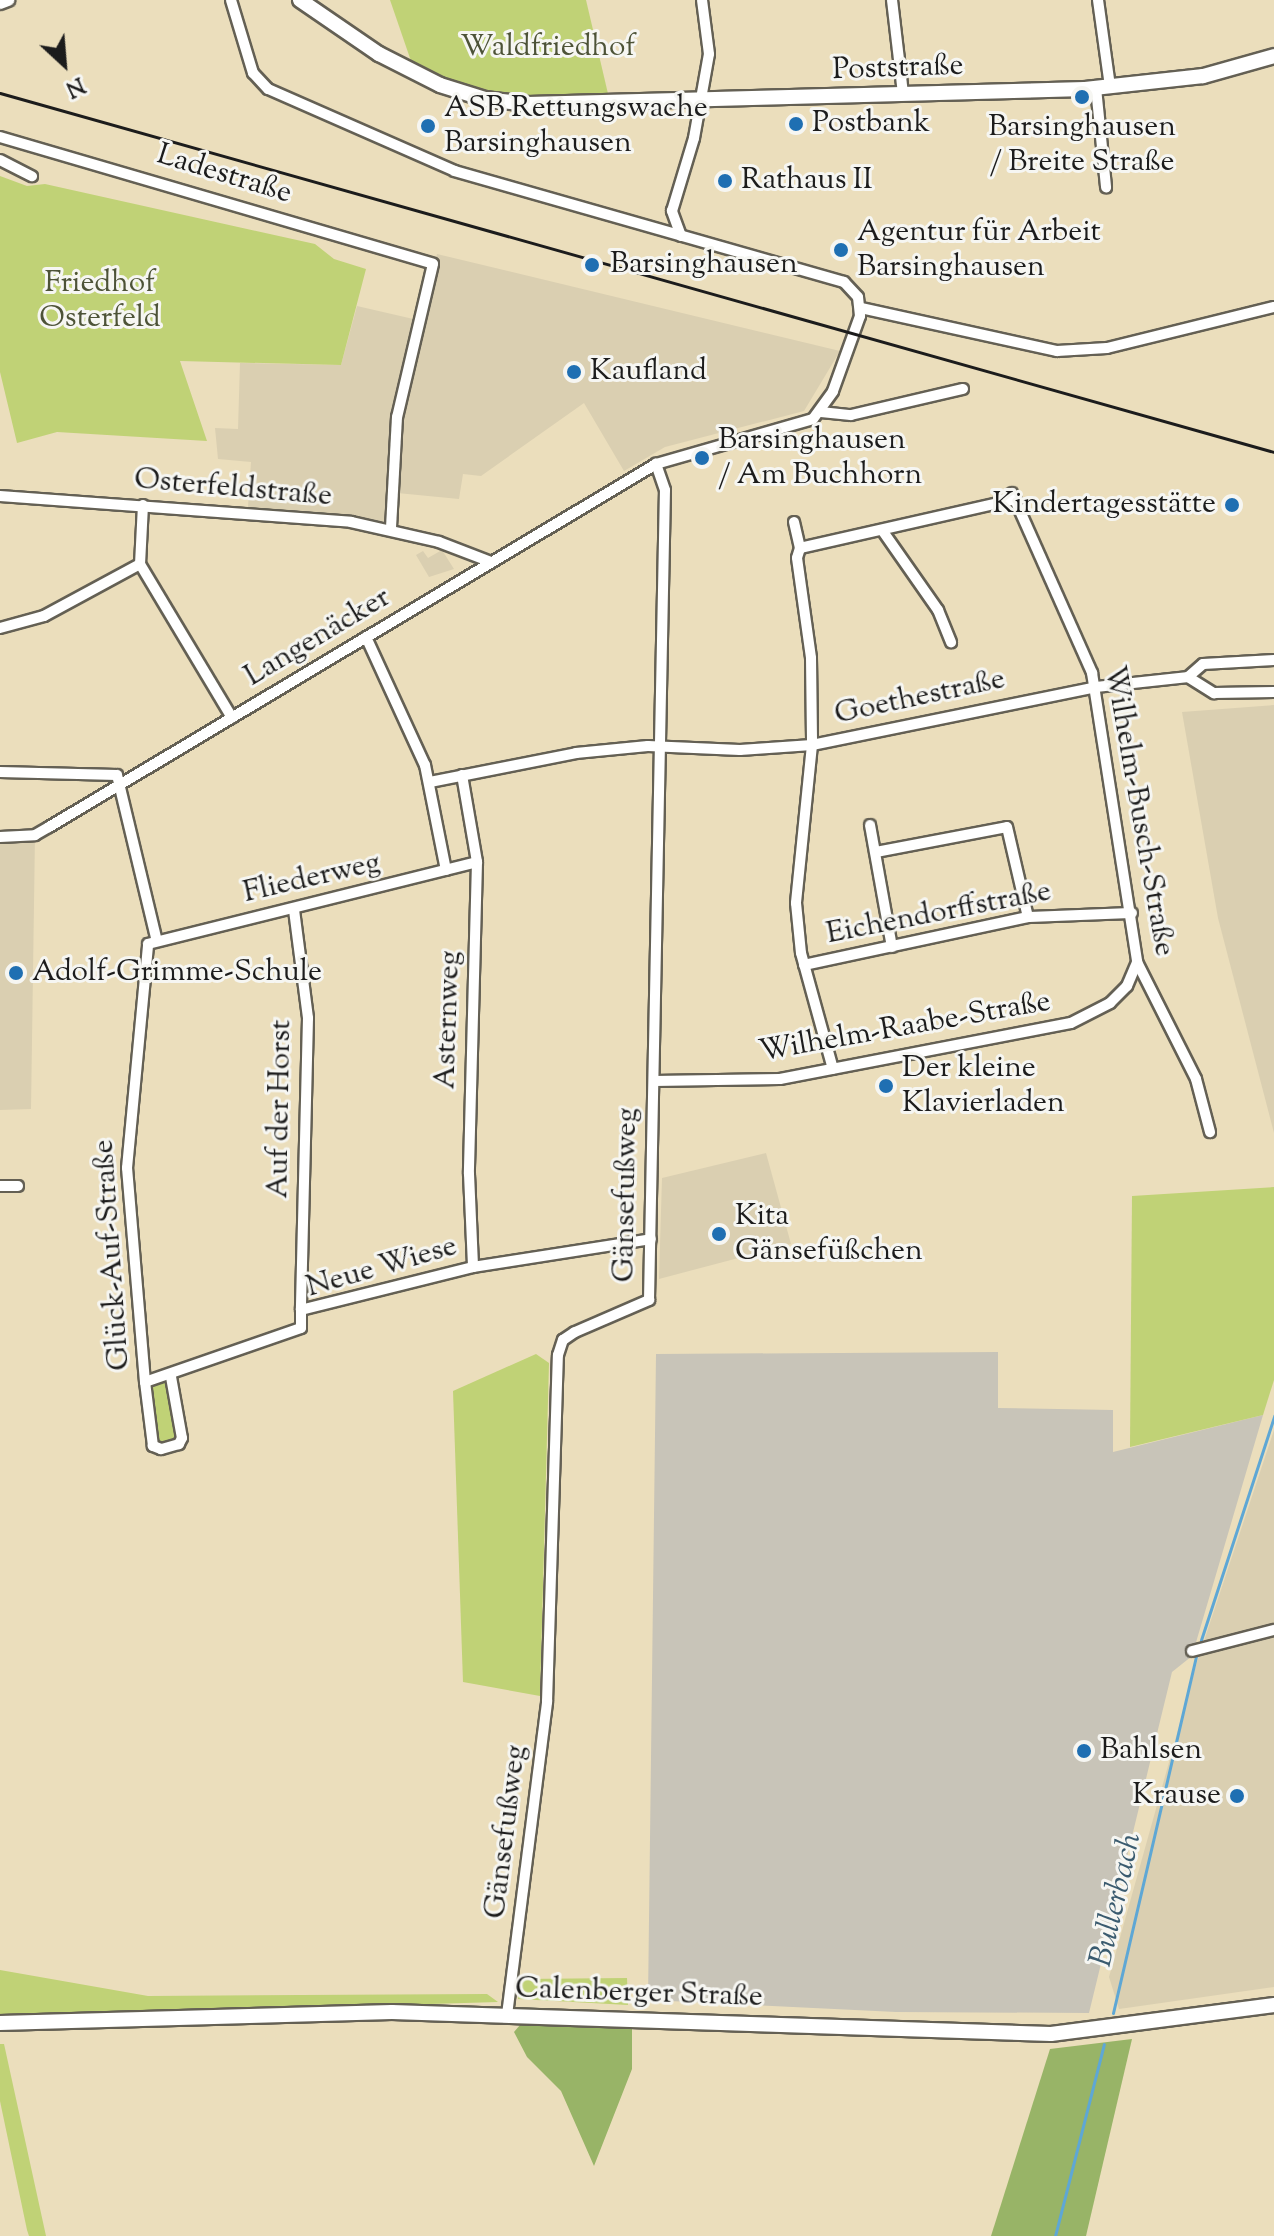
<!DOCTYPE html>
<meta charset="utf-8">
<style>
body{margin:0}
#map{position:relative;width:1274px;height:2236px;overflow:hidden;background:#ebdebc;font-family:"Sorts Mill Goudy",serif}
div>[style]{position:absolute}
.built>*{inset:0;background:#dacfb1}
.industrial>*{inset:0;background:#c8c4b8}
.green>*{inset:0;background:#c0d276}
.forest>*{inset:0;background:#98b467}
.stream>*{height:3px;margin:-1.5px;padding:0 1.5px;transform-origin:1.5px;border-radius:1.5px;background:#5ea7d5}
.roads{filter:drop-shadow(2px 0 #646054) drop-shadow(-2px 0 #646054) drop-shadow(0 2px #646054) drop-shadow(0 -2px #646054)}
.minor>*{height:10px;margin:-5px;padding:0 5px;transform-origin:5px;border-radius:5px;background:#fff}
.tertiary>*{height:12px;margin:-6px;padding:0 6px;transform-origin:6px;border-radius:6px;background:#fff}
.secondary>*{height:14px;margin:-7px;padding:0 7px;transform-origin:7px;border-radius:7px;background:#fff}
.rail>*{height:3px;margin:-1.5px;padding:0 1.5px;transform-origin:1.5px;border-radius:1.5px;background:#1c1c1c}
.dots>*{width:22px;height:22px;translate:-50% -50%;box-sizing:border-box;border:4px solid #f6f6f2;border-radius:50%}
span{translate:-50% -50%;white-space:nowrap;text-align:center;line-height:1.15;-webkit-text-stroke:6px #f6f6f2;paint-order:stroke}
.park-label{font-size:30px;color:#4d5337}
.street-label{font-size:30px;color:#1c1c1c}
.poi-label{font-size:30px;color:#1c1c1c}
.left{translate:0 -50%;text-align:left}
.right{translate:-100% -50%;text-align:right}
.water-label{font-size:32px;color:#3a5b6f;font-style:italic}
.north{position:absolute;left:24px;top:24px;width:80px;height:80px;-webkit-text-stroke:6px #f6f6f2;paint-order:stroke;rotate:154deg;font-size:22px;font-weight:700;line-height:32px;text-align:center;color:#1c1c1c}
.north::after{content:'';display:block;margin:auto;width:28px;height:36px;background:#1c1c1c;clip-path:polygon(50% 0,100% 100%,50% 72%,0 100%)}
</style>
<div id="map">
<div class="built">
<div style="clip-path:polygon(437px 254px,840px 351px,804px 411px,665px 447px,624px 471px,584px 403px,481px 476px,463px 474px,459px 499px,387px 492px,384px 522px,248px 507px,251px 462px,218px 459px,215px 428px,238px 429px,240px 363px,341px 365px,357px 306px,422px 321px)"></div>
<div style="clip-path:polygon(442px 550px,454px 569px,429px 577px,416px 555px,423px 551px,428px 558px)"></div>
<div style="clip-path:polygon(1274px 705px,1274px 1133px,1218px 918px,1182px 712px)"></div>
<div style="clip-path:polygon(35px 835px,31px 1109px,0 1110px,0 837px)"></div>
<div style="clip-path:polygon(766px 1153px,791px 1244px,659px 1279px,662px 1178px)"></div>
<div style="clip-path:polygon(1274px 1430px,1274px 1987px,1119px 2009px,1109px 1977px,1197px 1662px)"></div>
</div>
<div class="industrial">
<div style="clip-path:polygon(998px 1352px,998px 1408px,1113px 1410px,1113px 1452px,1263px 1415px,1192px 1656px,1172px 1672px,1089px 2013px,896px 2012px,648px 2000px,656px 1354px)"></div>
</div>
<div class="green">
<div style="clip-path:polygon(390px 0,586px 0,609px 98px,498px 95px,445px 80px,412px 64px)"></div>
<div style="clip-path:polygon(0 176px,27px 186px,45px 184px,315px 244px,334px 259px,366px 269px,341px 365px,180px 361px,207px 441px,57px 432px,17px 443px,0 372px)"></div>
<div style="clip-path:polygon(1274px 1187px,1274px 1380px,1263px 1415px,1130px 1447px,1132px 1196px)"></div>
<div style="clip-path:polygon(536px 1354px,549px 1363px,540px 1696px,463px 1682px,453px 1391px)"></div>
<div style="clip-path:polygon(171px 1377px,179px 1444px,153px 1446px,145px 1382px)"></div>
<div style="clip-path:polygon(0 1970px,148px 1996px,487px 1994px,498px 2002px,0 2017px)"></div>
<div style="clip-path:polygon(627px 1978px,628px 2005px,518px 1999px,520px 1979px)"></div>
<div style="clip-path:polygon(0 2044px,4px 2044px,46px 2236px,29px 2236px,27px 2230px,0 2101px)"></div>
</div>
<div class="forest">
<div style="clip-path:polygon(520px 2025px,632px 2028px,632px 2069px,594px 2166px,561px 2091px,527px 2057px,514px 2032px)"></div>
<div style="clip-path:polygon(1132px 2039px,1086px 2236px,991px 2236px,1050px 2049px)"></div>
</div>
<div class="stream">
<div style="left:1201px;top:1640px;width:236px;rotate:-71.9deg"></div>
<div style="left:1113px;top:2013px;width:366px;rotate:-76.9deg"></div>
<div style="left:1055px;top:2236px;width:198px;rotate:-75.7deg"></div>
</div>
<div class="roads">
<div class="minor">
<div style="left:892px;top:0;width:95px;rotate:83.3deg"></div>
<div style="left:1098px;top:0;width:88px;rotate:82.1deg"></div>
<div style="left:1096px;top:88px;width:100px;rotate:84.2deg"></div>
<div style="left:0;top:137px;width:451px;rotate:16.3deg"></div>
<div style="left:433px;top:264px;width:157px;rotate:103.2deg"></div>
<div style="left:397px;top:417px;width:112px;rotate:93.1deg"></div>
<div style="left:0;top:160px;width:36px;rotate:27deg"></div>
<div style="left:681px;top:236px;width:27px;rotate:-110deg"></div>
<div style="left:672px;top:211px;width:76px;rotate:-73.2deg"></div>
<div style="left:694px;top:138px;width:85px;rotate:-79.9deg"></div>
<div style="left:709px;top:54px;width:54px;rotate:-97.4deg"></div>
<div style="left:861px;top:308px;width:201px;rotate:12.4deg"></div>
<div style="left:1057px;top:351px;width:50px;rotate:-3.4deg"></div>
<div style="left:1107px;top:348px;width:172px;rotate:-13.8deg"></div>
<div style="left:821px;top:412px;width:30px;rotate:6deg"></div>
<div style="left:851px;top:415px;width:115px;rotate:-13.1deg"></div>
<div style="left:1012px;top:493px;width:197px;rotate:66deg"></div>
<div style="left:1092px;top:673px;width:292px;rotate:81.1deg"></div>
<div style="left:1137px;top:962px;width:131px;rotate:63.2deg"></div>
<div style="left:1196px;top:1079px;width:55px;rotate:75.2deg"></div>
<div style="left:0;top:496px;width:352px;rotate:4.2deg"></div>
<div style="left:351px;top:522px;width:90px;rotate:12.8deg"></div>
<div style="left:439px;top:542px;width:56px;rotate:21deg"></div>
<div style="left:143px;top:505px;width:59px;rotate:92.9deg"></div>
<div style="left:140px;top:564px;width:179px;rotate:59.1deg"></div>
<div style="left:794px;top:522px;width:27px;rotate:77deg"></div>
<div style="left:800px;top:548px;width:221px;rotate:-12.8deg"></div>
<div style="left:882px;top:530px;width:98px;rotate:55deg"></div>
<div style="left:938px;top:610px;width:35px;rotate:68deg"></div>
<div style="left:800px;top:548px;width:10px;rotate:107deg"></div>
<div style="left:797px;top:558px;width:101px;rotate:82deg"></div>
<div style="left:811px;top:658px;width:87px;rotate:89.3deg"></div>
<div style="left:812px;top:745px;width:159px;rotate:95.8deg"></div>
<div style="left:796px;top:903px;width:50px;rotate:84.3deg"></div>
<div style="left:801px;top:953px;width:120px;rotate:74.6deg"></div>
<div style="left:0;top:628px;width:46px;rotate:-15.3deg"></div>
<div style="left:44px;top:616px;width:109px;rotate:-28.4deg"></div>
<div style="left:366px;top:637px;width:141px;rotate:65.3deg"></div>
<div style="left:425px;top:765px;width:107px;rotate:78.7deg"></div>
<div style="left:1188px;top:677px;width:31px;rotate:32deg"></div>
<div style="left:1214px;top:693px;width:60px;rotate:-1deg"></div>
<div style="left:0;top:772px;width:117px;rotate:1.5deg"></div>
<div style="left:117px;top:775px;width:168px;rotate:76.5deg"></div>
<div style="left:462px;top:775px;width:88px;rotate:80.2deg"></div>
<div style="left:477px;top:862px;width:312px;rotate:91.5deg"></div>
<div style="left:469px;top:1174px;width:93px;rotate:87.5deg"></div>
<div style="left:430px;top:782px;width:149px;rotate:-11.2deg"></div>
<div style="left:576px;top:753px;width:72px;rotate:-5.6deg"></div>
<div style="left:648px;top:746px;width:92px;rotate:2.5deg"></div>
<div style="left:740px;top:750px;width:72px;rotate:-4deg"></div>
<div style="left:812px;top:745px;width:290px;rotate:-11.5deg"></div>
<div style="left:1096px;top:687px;width:93px;rotate:-6.2deg"></div>
<div style="left:1188px;top:677px;width:20px;rotate:-41deg"></div>
<div style="left:1203px;top:664px;width:71px;rotate:-3.2deg"></div>
<div style="left:870px;top:825px;width:124px;rotate:79.8deg"></div>
<div style="left:0;top:837px;width:35px;rotate:-3deg"></div>
<div style="left:35px;top:835px;width:16px;rotate:-30deg"></div>
<div style="left:49px;top:827px;width:707px;rotate:-30.88deg"></div>
<div style="left:656px;top:464px;width:163px;rotate:-16deg"></div>
<div style="left:813px;top:419px;width:34px;rotate:-54deg"></div>
<div style="left:833px;top:391px;width:80px;rotate:-70.2deg"></div>
<div style="left:860px;top:316px;width:19px;rotate:-96deg"></div>
<div style="left:858px;top:297px;width:21px;rotate:-133deg"></div>
<div style="left:844px;top:282px;width:405px;rotate:-164.1deg"></div>
<div style="left:455px;top:171px;width:204px;rotate:-156.3deg"></div>
<div style="left:268px;top:89px;width:22px;rotate:-133deg"></div>
<div style="left:253px;top:73px;width:76px;rotate:-106.8deg"></div>
<div style="left:876px;top:852px;width:133px;rotate:-10.8deg"></div>
<div style="left:1007px;top:827px;width:92px;rotate:76.9deg"></div>
<div style="left:294px;top:910px;width:109px;rotate:82.6deg"></div>
<div style="left:308px;top:1018px;width:292px;rotate:91.4deg"></div>
<div style="left:804px;top:965px;width:229px;rotate:-12.1deg"></div>
<div style="left:1028px;top:917px;width:104px;rotate:-2.2deg"></div>
<div style="left:654px;top:1081px;width:126px;rotate:-0.9deg"></div>
<div style="left:780px;top:1079px;width:296px;rotate:-10.9deg"></div>
<div style="left:1071px;top:1023px;width:44px;rotate:-27.1deg"></div>
<div style="left:1110px;top:1003px;width:24px;rotate:-45deg"></div>
<div style="left:1127px;top:986px;width:26px;rotate:-67deg"></div>
<div style="left:0;top:1186px;width:18px"></div>
<div style="left:171px;top:1377px;width:62px;rotate:79.8deg"></div>
<div style="left:182px;top:1438px;width:7px;rotate:117deg"></div>
<div style="left:179px;top:1444px;width:19px;rotate:164deg"></div>
<div style="left:161px;top:1449px;width:9px;rotate:-159deg"></div>
<div style="left:153px;top:1446px;width:64px;rotate:-97.1deg"></div>
<div style="left:145px;top:1382px;width:215px;rotate:-94.8deg"></div>
<div style="left:127px;top:1168px;width:225px;rotate:-84.6deg"></div>
<div style="left:148px;top:944px;width:339px;rotate:-14deg"></div>
<div style="left:145px;top:1382px;width:165px;rotate:-19.1deg"></div>
<div style="left:301px;top:1328px;width:18px;rotate:-90deg"></div>
<div style="left:301px;top:1310px;width:177px;rotate:-14deg"></div>
<div style="left:473px;top:1267px;width:180px;rotate:-8.9deg"></div>
<div style="left:1192px;top:1651px;width:85px;rotate:-14.4deg"></div>
<div style="left:507px;top:2015px;width:316px;rotate:-82.7deg"></div>
<div style="left:547px;top:1702px;width:347px;rotate:-88.2deg"></div>
<div style="left:558px;top:1355px;width:16px;rotate:-72deg"></div>
<div style="left:563px;top:1340px;width:14px;rotate:-34deg"></div>
<div style="left:575px;top:1332px;width:81px;rotate:-23.4deg"></div>
<div style="left:649px;top:1300px;width:810px;rotate:-88.87deg"></div>
<div style="left:665px;top:490px;width:28px;rotate:-109deg"></div>
</div>
<div class="tertiary">
<div style="left:0;top:3px;width:9px;rotate:-21deg"></div>
</div>
<div class="secondary">
<div style="left:300px;top:0;width:96px;rotate:34.4deg"></div>
<div style="left:379px;top:54px;width:68px;rotate:26.9deg"></div>
<div style="left:440px;top:85px;width:47px;rotate:17.3deg"></div>
<div style="left:485px;top:99px;width:43px;rotate:6.6deg"></div>
<div style="left:528px;top:104px;width:557px;rotate:-1.54deg"></div>
<div style="left:1085px;top:89px;width:119px;rotate:-6.3deg"></div>
<div style="left:1203px;top:76px;width:74px;rotate:-15.7deg"></div>
<div style="left:0;top:2023px;width:392px;rotate:-1.6deg"></div>
<div style="left:392px;top:2012px;width:659px;rotate:1.91deg"></div>
<div style="left:1051px;top:2034px;width:225px;rotate:-7.4deg"></div>
</div>
</div>
<div class="rail">
<div style="left:0;top:93px;width:1324px;rotate:15.74deg"></div>
</div>
<div class="dots">
<div style="left:1082px;top:97px;background:#1f6fb2"></div>
<div style="left:796px;top:124px;background:#1f6fb2"></div>
<div style="left:428px;top:126px;background:#1f6fb2"></div>
<div style="left:725px;top:181px;background:#1f6fb2"></div>
<div style="left:841px;top:250px;background:#1f6fb2"></div>
<div style="left:592px;top:265px;background:#1f6fb2"></div>
<div style="left:574px;top:372px;background:#1f6fb2"></div>
<div style="left:702px;top:458px;background:#1f6fb2"></div>
<div style="left:1232px;top:505px;background:#1f6fb2"></div>
<div style="left:16px;top:973px;background:#1f6fb2"></div>
<div style="left:886px;top:1086px;background:#1f6fb2"></div>
<div style="left:719px;top:1234px;background:#1f6fb2"></div>
<div style="left:1084px;top:1751px;background:#1f6fb2"></div>
<div style="left:1237px;top:1796px;background:#1f6fb2"></div>
</div>
<div class="park-label">
<span style="left:548px;top:48px">Waldfriedhof</span>
<span style="left:100px;top:301px">Friedhof<br>Osterfeld</span>
</div>
<div class="street-label">
<span style="left:898px;top:69px;rotate:-2deg">Poststraße</span>
<span style="left:224px;top:175px;rotate:17deg">Ladestraße</span>
<span style="left:233px;top:489px;rotate:5deg">Osterfeldstraße</span>
<span style="left:318px;top:638px;rotate:-31deg">Langenäcker</span>
<span style="left:920px;top:698px;rotate:-12deg">Goethestraße</span>
<span style="left:1138px;top:811px;rotate:80deg">Wilhelm-Busch-Straße</span>
<span style="left:312px;top:879px;rotate:-13deg">Fliederweg</span>
<span style="left:939px;top:914px;rotate:-11deg">Eichendorffstraße</span>
<span style="left:449px;top:1020px;rotate:-88deg">Asternweg</span>
<span style="left:905px;top:1028px;rotate:-10deg">Wilhelm-Raabe-Straße</span>
<span style="left:281px;top:1109px;rotate:-89deg">Auf der Horst</span>
<span style="left:627px;top:1195px;rotate:-89deg">Gänsefußweg</span>
<span style="left:113px;top:1255px;rotate:-94deg">Glück-Auf-Straße</span>
<span style="left:382px;top:1268px;rotate:-16deg">Neue Wiese</span>
<span style="left:507px;top:1832px;rotate:-83deg">Gänsefußweg</span>
<span style="left:639px;top:1994px;rotate:2deg">Calenberger Straße</span>
</div>
<div class="poi-label">
<span class="left" style="left:444px;top:126px">ASB Rettungswache<br>Barsinghausen</span>
<span class="left" style="left:812px;top:124px">Postbank</span>
<span style="left:1082px;top:145px">Barsinghausen<br>/ Breite Straße</span>
<span class="left" style="left:741px;top:181px">Rathaus II</span>
<span class="left" style="left:857px;top:250px">Agentur für Arbeit<br>Barsinghausen</span>
<span class="left" style="left:610px;top:265px">Barsinghausen</span>
<span class="left" style="left:590px;top:372px">Kaufland</span>
<span class="left" style="left:718px;top:458px">Barsinghausen<br>/ Am Buchhorn</span>
<span class="right" style="left:1216px;top:505px">Kindertagesstätte</span>
<span class="left" style="left:32px;top:973px">Adolf-Grimme-Schule</span>
<span class="left" style="left:902px;top:1086px">Der kleine<br>Klavierladen</span>
<span class="left" style="left:735px;top:1234px">Kita<br>Gänsefüßchen</span>
<span class="left" style="left:1100px;top:1751px">Bahlsen</span>
<span class="right" style="left:1221px;top:1796px">Krause</span>
</div>
<div class="water-label">
<span style="left:1117px;top:1900px;rotate:-77deg">Bullerbach</span>
</div>
<div class="north">N</div>
</div>
